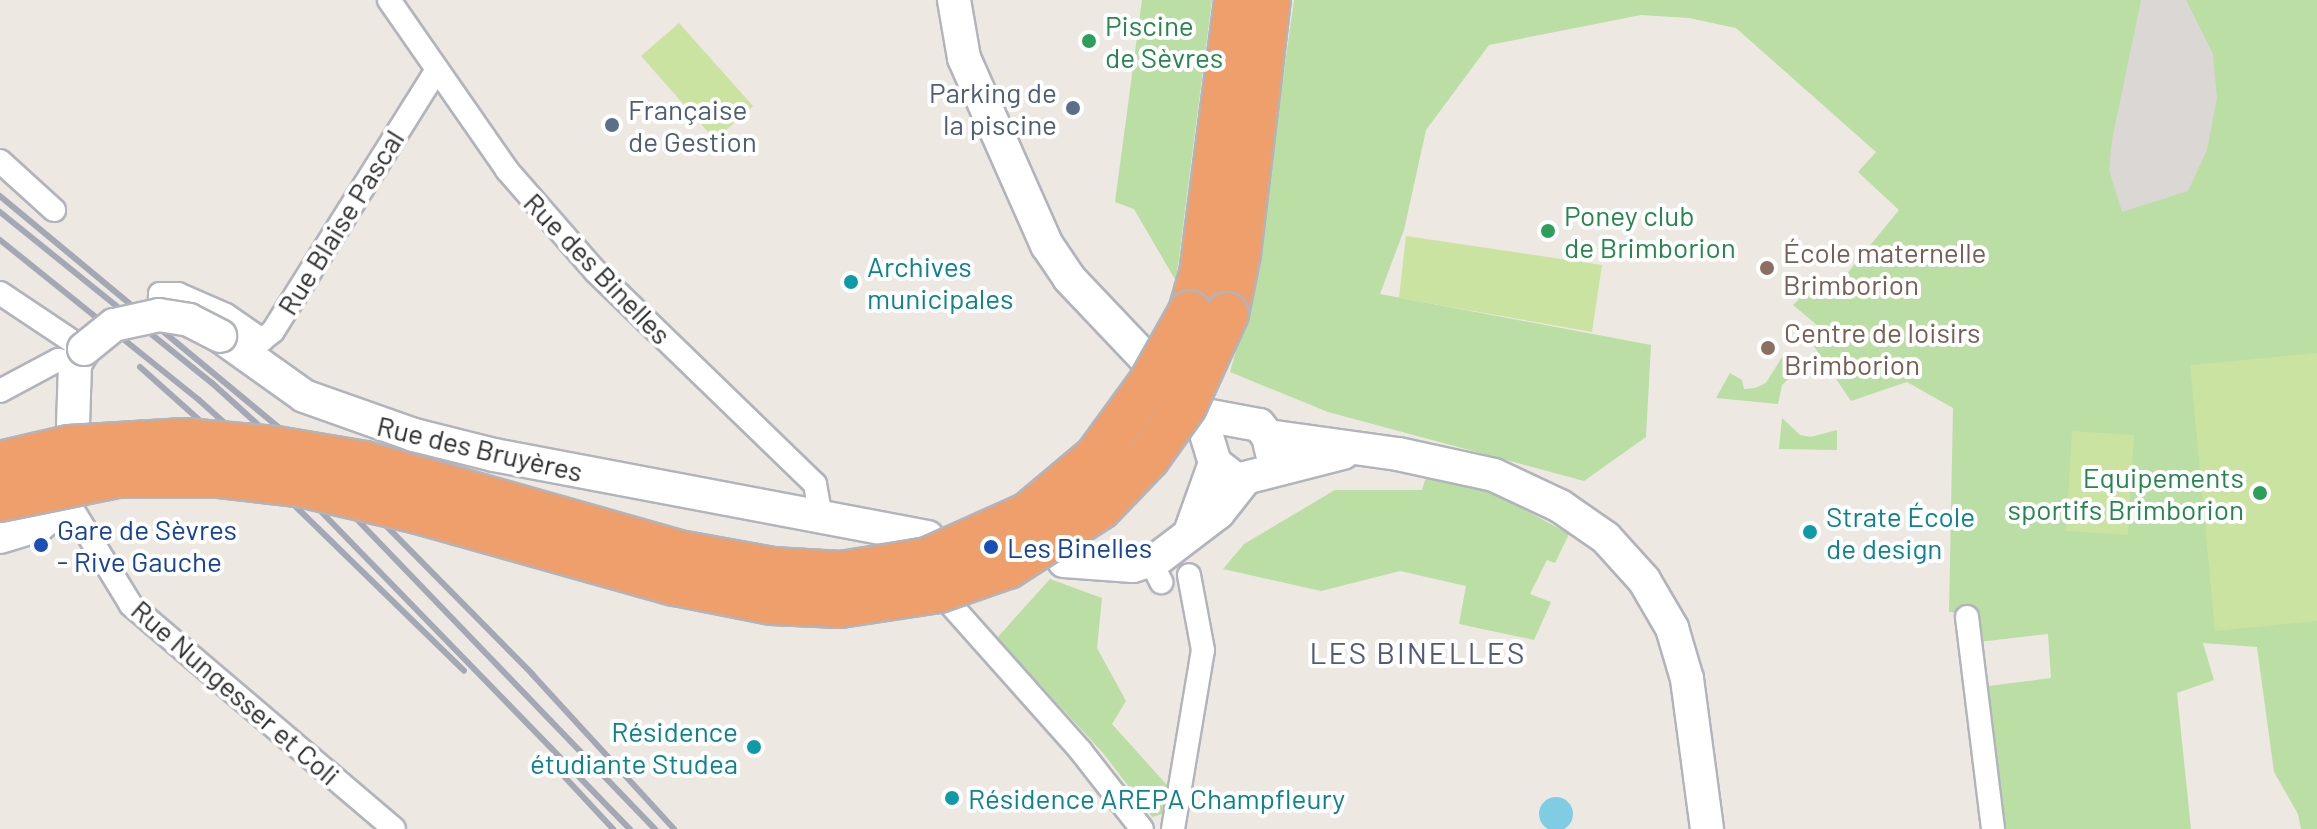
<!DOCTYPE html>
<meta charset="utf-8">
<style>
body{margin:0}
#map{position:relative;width:2317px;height:829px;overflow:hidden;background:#ede8e2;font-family:Barlow,sans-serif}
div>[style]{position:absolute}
.green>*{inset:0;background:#badea4}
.pitch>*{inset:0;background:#cae3a1}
.plaza>*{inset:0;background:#dad7d4}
.water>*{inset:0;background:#80cde3}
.round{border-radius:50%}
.roads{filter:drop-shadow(2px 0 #b2b4bc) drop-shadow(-2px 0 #b2b4bc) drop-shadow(0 2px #b2b4bc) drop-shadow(0 -2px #b2b4bc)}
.street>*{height:22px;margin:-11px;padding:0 11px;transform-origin:11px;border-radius:11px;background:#fff}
.secondary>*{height:32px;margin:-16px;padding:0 16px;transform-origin:16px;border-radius:16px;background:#fff}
.highway>*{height:42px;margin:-21px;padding:0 21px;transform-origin:21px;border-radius:21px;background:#ee9f6b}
.rail>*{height:6px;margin:-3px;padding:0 3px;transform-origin:3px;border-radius:3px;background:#a4a8b5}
.bridges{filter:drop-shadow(2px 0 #b2b4bc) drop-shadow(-2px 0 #b2b4bc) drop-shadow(0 2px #b2b4bc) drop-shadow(0 -2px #b2b4bc)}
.secondary-bridge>*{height:32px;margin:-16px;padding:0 16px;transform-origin:16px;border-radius:16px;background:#fff}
.highway-bridge>*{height:42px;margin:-21px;padding:0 21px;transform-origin:21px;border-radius:21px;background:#ee9f6b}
.dots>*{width:22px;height:22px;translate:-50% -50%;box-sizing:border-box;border:4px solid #fff;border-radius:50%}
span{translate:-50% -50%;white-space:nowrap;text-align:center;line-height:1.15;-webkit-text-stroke:8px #fff;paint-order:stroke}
.leisure-label{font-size:28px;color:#27864d}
.left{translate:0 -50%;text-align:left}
.right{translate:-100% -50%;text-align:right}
.service-label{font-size:28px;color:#4e5e75}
.street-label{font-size:28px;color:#2d2d2d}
.education-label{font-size:28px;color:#785e54}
.culture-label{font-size:28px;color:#0d838f}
.transit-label{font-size:28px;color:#164399}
.neighbourhood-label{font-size:30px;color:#525a7a;letter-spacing:2px}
</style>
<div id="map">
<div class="green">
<div style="clip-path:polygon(1142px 0,1212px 0,1176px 281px,1134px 209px,1115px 202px)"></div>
<div style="clip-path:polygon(1294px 0,2317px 0,2317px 829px,2301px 829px,2298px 814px,2274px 772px,2257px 647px,2203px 643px,2214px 680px,2177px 693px,2191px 829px,2006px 829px,1988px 686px,2051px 678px,2048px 634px,1970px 643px,1967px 613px,1949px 612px,1953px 408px,1907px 382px,1851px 401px,1807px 336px,1818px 326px,1793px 305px,1814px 284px,1831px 293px,1899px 210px,1858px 172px,1876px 152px,1736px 28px,1689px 18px,1641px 15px,1489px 45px,1426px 130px,1404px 230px,1380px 294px,1651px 345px,1646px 437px,1584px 481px,1328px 412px,1230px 372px,1253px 291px)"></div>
<div style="clip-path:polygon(1791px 353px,1799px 369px,1782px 385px,1778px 404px,1716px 398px,1730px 373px,1742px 380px,1744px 389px,1755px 388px,1766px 383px,1782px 357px)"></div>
<div style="clip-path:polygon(1782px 418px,1800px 435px,1811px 437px,1837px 430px,1837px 450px,1779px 449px)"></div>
<div style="clip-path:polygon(1426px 477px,1493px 492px,1569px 534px,1555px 563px,1547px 560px,1530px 594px,1551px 602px,1534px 640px,1459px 624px,1466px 586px,1400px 571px,1321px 591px,1223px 569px,1244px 544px,1335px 490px,1422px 490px)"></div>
<div style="clip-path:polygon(1050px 579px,1102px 598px,1097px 648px,1126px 701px,1112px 724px,1175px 794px,1173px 811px,1152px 817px,1103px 753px,997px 638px)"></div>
</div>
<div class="pitch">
<div style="clip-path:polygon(679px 23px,753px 106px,715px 140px,641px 56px)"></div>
<div style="clip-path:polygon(1406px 236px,1602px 265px,1592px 332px,1399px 298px)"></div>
<div style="clip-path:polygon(2317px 353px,2317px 621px,2215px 631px,2190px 365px)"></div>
<div style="clip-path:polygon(2072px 431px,2134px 435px,2128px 535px,2066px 531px)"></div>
</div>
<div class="plaza">
<div style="clip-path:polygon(2141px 0,2186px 0,2213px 54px,2217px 98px,2207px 150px,2188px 191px,2122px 212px,2109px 170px,2112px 140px)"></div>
</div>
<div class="water">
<div class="round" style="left:1539px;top:797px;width:34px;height:34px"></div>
</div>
<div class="roads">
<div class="street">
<div style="left:389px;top:0;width:207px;rotate:55.2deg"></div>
<div style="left:507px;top:170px;width:134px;rotate:48.9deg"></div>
<div style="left:595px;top:271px;width:306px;rotate:44.1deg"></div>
<div style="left:815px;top:484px;width:35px;rotate:80deg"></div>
<div style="left:0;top:161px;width:73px;rotate:42.2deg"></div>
<div style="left:0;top:293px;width:101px;rotate:33.7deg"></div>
<div style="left:159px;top:315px;width:21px;rotate:-87deg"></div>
<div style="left:160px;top:294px;width:18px"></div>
<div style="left:178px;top:294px;width:52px;rotate:23.6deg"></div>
<div style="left:226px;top:315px;width:44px;rotate:34.8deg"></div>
<div style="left:262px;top:340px;width:14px;rotate:-39deg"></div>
<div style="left:273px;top:331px;width:308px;rotate:-57.9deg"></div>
<div style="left:0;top:391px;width:66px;rotate:-28.1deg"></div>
<div style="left:58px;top:360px;width:17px;rotate:13deg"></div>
<div style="left:68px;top:502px;width:121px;rotate:58.5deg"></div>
<div style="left:131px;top:605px;width:345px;rotate:40.4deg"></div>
<div style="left:1150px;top:560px;width:25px;rotate:63deg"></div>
<div style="left:934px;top:586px;width:220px;rotate:48.3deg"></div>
<div style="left:1080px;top:750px;width:100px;rotate:51.9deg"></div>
<div style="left:1967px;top:617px;width:214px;rotate:83deg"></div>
<div style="left:1173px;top:829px;width:181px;rotate:-80.5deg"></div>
<div style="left:1203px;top:650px;width:76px;rotate:-100.6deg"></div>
</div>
<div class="secondary">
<div style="left:954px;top:0;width:59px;rotate:80.2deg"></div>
<div style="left:964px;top:58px;width:205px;rotate:66.1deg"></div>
<div style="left:1047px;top:245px;width:40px;rotate:56deg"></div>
<div style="left:1069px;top:278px;width:110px;rotate:46.5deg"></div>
<div style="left:220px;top:336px;width:103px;rotate:35.5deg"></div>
<div style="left:304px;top:396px;width:117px;rotate:19.5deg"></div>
<div style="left:414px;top:435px;width:82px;rotate:14deg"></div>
<div style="left:494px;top:455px;width:441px;rotate:10.7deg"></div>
<div style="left:1200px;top:414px;width:51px;rotate:73deg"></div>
<div style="left:1215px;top:463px;width:28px;rotate:38deg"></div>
<div style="left:1237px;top:480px;width:109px;rotate:-14.3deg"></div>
<div style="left:1200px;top:414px;width:60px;rotate:10.6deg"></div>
<div style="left:1259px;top:425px;width:14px;rotate:51deg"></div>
<div style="left:1268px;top:436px;width:17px;rotate:77deg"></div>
<div style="left:73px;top:425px;width:61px;rotate:-88.1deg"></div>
<div style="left:75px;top:364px;width:17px;rotate:-59deg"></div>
<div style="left:1268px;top:436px;width:131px;rotate:7.9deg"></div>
<div style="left:1398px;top:454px;width:98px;rotate:12.3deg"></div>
<div style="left:1494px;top:475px;width:73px;rotate:25.2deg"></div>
<div style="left:1560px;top:506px;width:56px;rotate:34.8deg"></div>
<div style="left:1606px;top:538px;width:57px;rotate:47.9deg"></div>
<div style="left:1644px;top:580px;width:56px;rotate:59.7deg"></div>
<div style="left:1672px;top:628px;width:53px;rotate:73.6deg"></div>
<div style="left:1687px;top:679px;width:151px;rotate:82.4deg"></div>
<div style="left:1191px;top:530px;width:71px;rotate:-70.3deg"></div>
<div style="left:0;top:537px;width:41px;rotate:-17.1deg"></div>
<div style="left:39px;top:525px;width:37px;rotate:-38deg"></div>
<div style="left:1064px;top:561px;width:69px;rotate:4.1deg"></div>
<div style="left:1133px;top:566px;width:28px;rotate:-18deg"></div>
<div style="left:1160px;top:557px;width:73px;rotate:-37.2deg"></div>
<div style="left:1218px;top:513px;width:42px;rotate:-51.8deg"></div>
</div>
<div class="highway">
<div style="left:1190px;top:312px;width:40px;rotate:-74deg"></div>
<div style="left:1201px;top:274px;width:276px;rotate:-82.7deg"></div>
<div style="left:1227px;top:314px;width:61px;rotate:-78.7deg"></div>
<div style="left:1239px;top:254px;width:256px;rotate:-83.3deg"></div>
</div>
</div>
<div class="rail">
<div style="left:0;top:196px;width:435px;rotate:39.7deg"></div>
<div style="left:335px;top:474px;width:281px;rotate:45.4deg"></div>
<div style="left:532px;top:674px;width:210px;rotate:47.5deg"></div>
<div style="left:0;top:212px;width:272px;rotate:38.9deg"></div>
<div style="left:212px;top:383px;width:147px;rotate:42.2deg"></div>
<div style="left:321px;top:482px;width:482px;rotate:46.1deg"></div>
<div style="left:0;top:240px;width:255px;rotate:38.8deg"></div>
<div style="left:199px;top:400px;width:142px;rotate:41.9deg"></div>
<div style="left:305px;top:495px;width:466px;rotate:45.8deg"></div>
<div style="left:140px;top:367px;width:201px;rotate:41.8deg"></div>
<div style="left:290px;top:501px;width:243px;rotate:44.3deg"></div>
<div style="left:547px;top:758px;width:97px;rotate:47.1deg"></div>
</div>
<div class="bridges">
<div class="secondary-bridge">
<div style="left:84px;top:349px;width:38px;rotate:-39deg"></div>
<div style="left:114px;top:325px;width:46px;rotate:-12.5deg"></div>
<div style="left:159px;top:315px;width:30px;rotate:9deg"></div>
<div style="left:189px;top:320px;width:35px;rotate:27deg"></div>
</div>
<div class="highway-bridge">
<div style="left:0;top:463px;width:71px;rotate:-13.1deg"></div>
<div style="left:69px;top:447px;width:116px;rotate:-3.5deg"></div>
<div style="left:185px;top:440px;width:91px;rotate:5deg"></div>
<div style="left:276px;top:448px;width:90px;rotate:9.6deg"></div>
<div style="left:365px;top:463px;width:331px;rotate:15.8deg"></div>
<div style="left:684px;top:553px;width:90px;rotate:10.2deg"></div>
<div style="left:773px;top:569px;width:68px;rotate:3.4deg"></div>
<div style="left:841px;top:573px;width:88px;rotate:-9.1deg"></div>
<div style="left:928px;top:559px;width:110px;rotate:-24.2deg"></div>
<div style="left:1028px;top:514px;width:89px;rotate:-40deg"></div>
<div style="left:1096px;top:457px;width:92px;rotate:-53.9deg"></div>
<div style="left:1150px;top:383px;width:81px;rotate:-60.6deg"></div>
<div style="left:0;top:500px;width:119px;rotate:-11.6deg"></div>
<div style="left:117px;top:476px;width:101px"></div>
<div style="left:218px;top:476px;width:87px;rotate:6.6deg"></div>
<div style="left:304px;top:486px;width:117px;rotate:12.8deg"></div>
<div style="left:418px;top:512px;width:267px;rotate:15.7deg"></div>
<div style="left:675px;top:584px;width:99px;rotate:11.1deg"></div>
<div style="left:772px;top:603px;width:68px;rotate:2.5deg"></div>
<div style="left:840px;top:606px;width:100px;rotate:-8.6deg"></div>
<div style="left:939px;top:591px;width:73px;rotate:-19.2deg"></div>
<div style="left:1008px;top:567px;width:109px;rotate:-32.7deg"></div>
<div style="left:1100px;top:508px;width:69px;rotate:-46.2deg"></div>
<div style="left:1148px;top:458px;width:64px;rotate:-54.6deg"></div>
<div style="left:1185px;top:406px;width:101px;rotate:-65.5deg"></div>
</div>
</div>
<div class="dots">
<div style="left:1089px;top:41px;background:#2e9e5b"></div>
<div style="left:1073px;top:108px;background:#5c6f8a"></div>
<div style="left:612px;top:125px;background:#5c6f8a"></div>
<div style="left:1548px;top:231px;background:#2e9e5b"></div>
<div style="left:1767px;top:268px;background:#8d6e63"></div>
<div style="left:851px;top:282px;background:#0f9aa8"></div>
<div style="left:1768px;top:348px;background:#8d6e63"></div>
<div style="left:2260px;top:493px;background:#2e9e5b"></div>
<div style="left:1810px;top:532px;background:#0f9aa8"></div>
<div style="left:41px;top:545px;background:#1a4fb4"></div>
<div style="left:991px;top:547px;background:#1a4fb4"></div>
<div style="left:754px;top:747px;background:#0f9aa8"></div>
<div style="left:952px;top:798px;background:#0f9aa8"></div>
</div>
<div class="leisure-label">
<span class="left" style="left:1105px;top:41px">Piscine<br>de Sèvres</span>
<span class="left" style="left:1564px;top:231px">Poney club<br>de Brimborion</span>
<span class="right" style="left:2244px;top:493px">Equipements<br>sportifs Brimborion</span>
</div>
<div class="service-label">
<span class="right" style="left:1057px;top:108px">Parking de<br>la piscine</span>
<span class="left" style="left:628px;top:125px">Française<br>de Gestion</span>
</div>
<div class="street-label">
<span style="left:340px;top:222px;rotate:-58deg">Rue Blaise Pascal</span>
<span style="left:598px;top:268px;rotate:46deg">Rue des Binelles</span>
<span style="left:480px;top:448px;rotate:13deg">Rue des Bruyères</span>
<span style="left:236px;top:692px;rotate:41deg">Rue Nungesser et Coli</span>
</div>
<div class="education-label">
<span class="left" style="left:1783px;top:268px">École maternelle<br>Brimborion</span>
<span class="left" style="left:1784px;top:348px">Centre de loisirs<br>Brimborion</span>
</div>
<div class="culture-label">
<span class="left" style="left:867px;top:282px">Archives<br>municipales</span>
<span class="left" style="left:1826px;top:532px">Strate École<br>de design</span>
<span class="right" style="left:738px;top:747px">Résidence<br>étudiante Studea</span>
<span class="left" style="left:968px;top:798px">Résidence AREPA Champfleury</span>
</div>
<div class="transit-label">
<span class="left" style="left:57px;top:545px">Gare de Sèvres<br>- Rive Gauche</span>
<span class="left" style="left:1007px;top:547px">Les Binelles</span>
</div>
<div class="neighbourhood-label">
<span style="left:1418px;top:652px">LES BINELLES</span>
</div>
</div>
